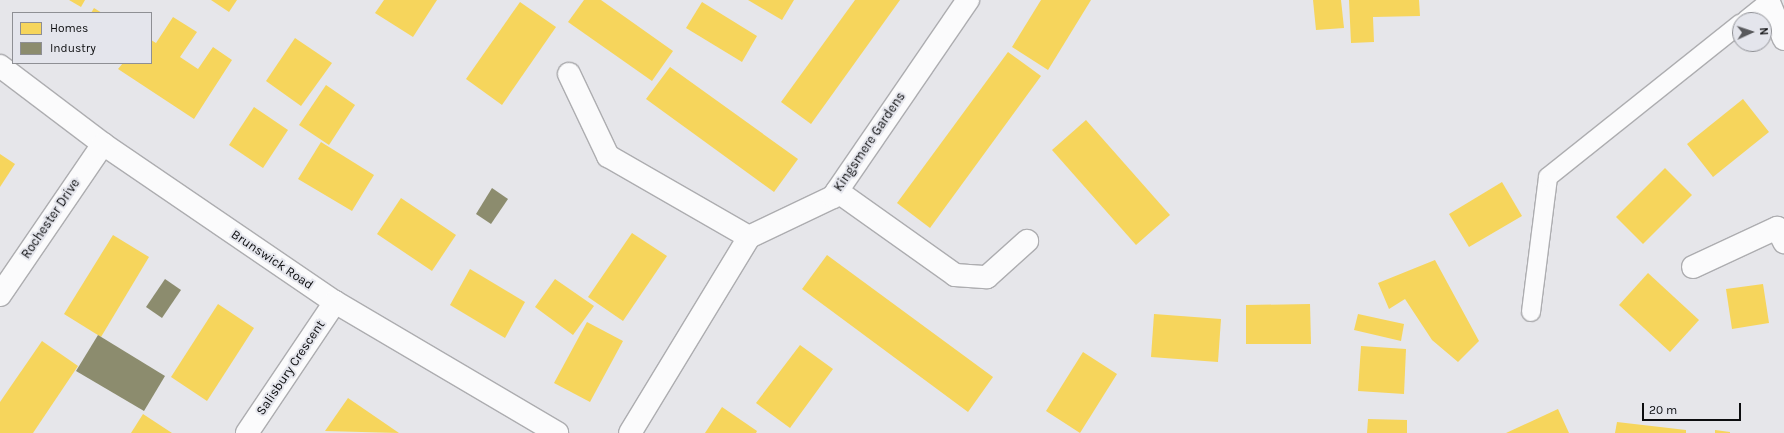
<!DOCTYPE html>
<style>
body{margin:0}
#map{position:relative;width:1784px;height:433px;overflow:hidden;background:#e6e6ea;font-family:Karla,sans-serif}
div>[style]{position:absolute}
.homes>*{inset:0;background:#f6d55c}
.industry>*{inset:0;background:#8c8c6e}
.roads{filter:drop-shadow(1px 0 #adadb0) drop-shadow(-1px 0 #adadb0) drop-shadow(0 1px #adadb0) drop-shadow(0 -1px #adadb0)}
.service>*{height:18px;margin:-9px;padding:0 9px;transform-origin:9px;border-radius:9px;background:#fbfbfc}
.minor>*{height:22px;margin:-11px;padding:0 11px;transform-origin:11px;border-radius:11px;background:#fbfbfc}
.tertiary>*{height:22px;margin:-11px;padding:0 11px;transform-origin:11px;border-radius:11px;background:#fbfbfc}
span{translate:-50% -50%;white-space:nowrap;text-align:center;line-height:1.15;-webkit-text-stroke:4px #e4e5ec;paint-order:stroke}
.street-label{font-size:13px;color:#0c0d0f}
.legend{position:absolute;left:12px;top:12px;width:140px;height:52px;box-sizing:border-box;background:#e4e5ec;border:1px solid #8e8f94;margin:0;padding:5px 7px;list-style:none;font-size:12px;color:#0c0d0f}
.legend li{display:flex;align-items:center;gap:8px;height:20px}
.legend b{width:20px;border:1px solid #8e8f94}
.north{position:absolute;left:1732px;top:12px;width:40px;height:40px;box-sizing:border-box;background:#e4e5ec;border:1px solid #8e8f94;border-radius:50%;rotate:87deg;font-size:11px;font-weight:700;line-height:16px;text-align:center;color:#0c0d0f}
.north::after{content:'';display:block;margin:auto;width:14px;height:18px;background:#58595c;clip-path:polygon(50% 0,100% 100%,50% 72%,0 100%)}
.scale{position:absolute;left:1642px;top:403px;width:99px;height:18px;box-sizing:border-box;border:2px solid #0c0d0f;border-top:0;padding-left:5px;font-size:12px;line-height:14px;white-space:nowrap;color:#0c0d0f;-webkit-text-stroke:3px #e4e5ec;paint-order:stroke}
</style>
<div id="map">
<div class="homes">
<div style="clip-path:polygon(69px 0,85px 0,81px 7px)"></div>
<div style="clip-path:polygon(211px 0,237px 0,229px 12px)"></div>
<div style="clip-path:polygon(384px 0,437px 0,413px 37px,375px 13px)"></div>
<div style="clip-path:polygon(584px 0,601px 0,673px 51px,652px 81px,568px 22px)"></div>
<div style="clip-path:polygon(748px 0,794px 0,782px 20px)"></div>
<div style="clip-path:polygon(855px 0,900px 0,811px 124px,781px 102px)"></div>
<div style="clip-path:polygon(1041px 0,1091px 0,1048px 70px,1012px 47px)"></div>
<div style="clip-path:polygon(1313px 0,1341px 0,1344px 28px,1316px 30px)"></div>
<div style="clip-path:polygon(1349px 0,1419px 0,1420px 16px,1373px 17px,1374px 42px,1351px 43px)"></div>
<div style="clip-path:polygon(520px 2px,556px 27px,502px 105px,466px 79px)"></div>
<div style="clip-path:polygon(702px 2px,757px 36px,742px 62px,686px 28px)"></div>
<div style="clip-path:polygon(94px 8px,102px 13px,91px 13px)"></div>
<div style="clip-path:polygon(173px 17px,197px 32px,180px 57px,198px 69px,213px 47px,232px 60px,194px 119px,118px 69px,123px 63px,151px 63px,151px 40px,156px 43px)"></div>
<div style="clip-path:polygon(295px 38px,332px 63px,301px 106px,266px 81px)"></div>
<div style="clip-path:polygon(1008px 52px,1041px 76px,930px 228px,897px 203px)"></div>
<div style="clip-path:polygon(670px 67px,798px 159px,774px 192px,646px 99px)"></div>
<div style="clip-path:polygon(326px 85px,355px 105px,329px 145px,299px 125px)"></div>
<div style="clip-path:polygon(1743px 99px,1769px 132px,1713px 177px,1687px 144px)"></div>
<div style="clip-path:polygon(254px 107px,288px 130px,263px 168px,229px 145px)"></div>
<div style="clip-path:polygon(1086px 120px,1170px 215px,1136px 245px,1052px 150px)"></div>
<div style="clip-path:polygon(321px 142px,374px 175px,352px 211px,298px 179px)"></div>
<div style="clip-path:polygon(0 154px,15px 164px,0 187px)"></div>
<div style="clip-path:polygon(1665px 168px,1692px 195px,1643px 244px,1616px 217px)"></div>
<div style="clip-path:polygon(1502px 182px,1522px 216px,1469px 247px,1449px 214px)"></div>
<div style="clip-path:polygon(401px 198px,456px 235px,432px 271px,377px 234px)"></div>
<div style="clip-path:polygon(632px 233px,667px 256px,623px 321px,588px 297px)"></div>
<div style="clip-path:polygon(113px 235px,149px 257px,101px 337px,64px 314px)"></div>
<div style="clip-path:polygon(827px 255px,993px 377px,968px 412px,802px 289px)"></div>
<div style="clip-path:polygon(1435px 260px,1479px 341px,1458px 362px,1432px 340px,1405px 299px,1389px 309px,1378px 283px)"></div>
<div style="clip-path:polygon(470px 269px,525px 302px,505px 338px,450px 305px)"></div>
<div style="clip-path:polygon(1648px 273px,1699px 320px,1670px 352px,1619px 305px)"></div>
<div style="clip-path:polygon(555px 279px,594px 306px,573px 335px,535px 307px)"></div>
<div style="clip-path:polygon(1763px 284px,1769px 323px,1732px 329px,1726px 289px)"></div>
<div style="clip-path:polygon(218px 304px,254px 328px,207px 401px,171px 377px)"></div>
<div style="clip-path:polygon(1310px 304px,1311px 344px,1246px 344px,1246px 305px)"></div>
<div style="clip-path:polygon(1154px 314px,1221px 319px,1218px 362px,1151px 357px)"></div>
<div style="clip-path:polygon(1358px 314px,1404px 324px,1401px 341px,1354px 330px)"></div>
<div style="clip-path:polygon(587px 322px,623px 341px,590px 402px,554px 383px)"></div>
<div style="clip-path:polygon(42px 341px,78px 366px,33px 433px,0 433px,0 402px)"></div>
<div style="clip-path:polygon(800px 345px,833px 369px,790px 428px,756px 403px)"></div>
<div style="clip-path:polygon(1361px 346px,1406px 349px,1404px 394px,1358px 391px)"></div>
<div style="clip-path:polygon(1083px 352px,1117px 374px,1080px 433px,1046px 411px)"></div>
<div style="clip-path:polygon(348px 398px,399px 433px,325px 431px)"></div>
<div style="clip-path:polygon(722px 407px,757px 431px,756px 433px,705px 433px)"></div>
<div style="clip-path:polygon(1558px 409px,1569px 433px,1506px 433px)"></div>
<div style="clip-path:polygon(143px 414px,172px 433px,131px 433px)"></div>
<div style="clip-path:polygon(1368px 419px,1407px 420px,1407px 433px,1367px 433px)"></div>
<div style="clip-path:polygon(1617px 422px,1686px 430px,1686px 433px,1615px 433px)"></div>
<div style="clip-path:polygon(1715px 430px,1730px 432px,1730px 433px,1715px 433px)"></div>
</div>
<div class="industry">
<div style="clip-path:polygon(492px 188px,508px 199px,491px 224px,476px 214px)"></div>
<div style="clip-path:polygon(165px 279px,181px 290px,162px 318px,146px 307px)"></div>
<div style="clip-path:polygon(98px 335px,165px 376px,144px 411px,76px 371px)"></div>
</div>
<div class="roads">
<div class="service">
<div style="left:1746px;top:20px;width:28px;rotate:-39deg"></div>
<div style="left:1531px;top:312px;width:136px;rotate:-82.8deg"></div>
<div style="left:1548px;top:177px;width:246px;rotate:-38.6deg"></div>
</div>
<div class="minor">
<div style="left:0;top:66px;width:129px;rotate:37.1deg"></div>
<div style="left:103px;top:144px;width:281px;rotate:34.3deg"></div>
<div style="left:335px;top:302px;width:258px;rotate:30.5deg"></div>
<div style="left:569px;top:74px;width:91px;rotate:64.6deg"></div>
<div style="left:608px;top:156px;width:163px;rotate:29.9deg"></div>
<div style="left:837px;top:191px;width:145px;rotate:35.4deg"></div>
<div style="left:955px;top:275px;width:32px;rotate:4deg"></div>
<div style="left:987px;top:277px;width:54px;rotate:-42deg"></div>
<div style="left:1693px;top:267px;width:93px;rotate:-24.9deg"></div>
<div style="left:1777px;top:228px;width:16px;rotate:63deg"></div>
<div style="left:0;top:295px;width:183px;rotate:-55.7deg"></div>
<div style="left:247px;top:433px;width:158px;rotate:-56.1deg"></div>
<div style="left:630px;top:433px;width:229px;rotate:-58.7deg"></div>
<div style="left:749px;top:237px;width:93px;rotate:-25.5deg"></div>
<div style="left:833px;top:197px;width:239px;rotate:-55.6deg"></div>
</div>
<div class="tertiary">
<div style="left:1768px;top:0;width:42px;rotate:67.7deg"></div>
</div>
</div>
<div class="street-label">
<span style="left:870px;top:142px;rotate:-56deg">Kingsmere Gardens</span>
<span style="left:51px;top:219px;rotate:-56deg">Rochester Drive</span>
<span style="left:272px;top:260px;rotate:34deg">Brunswick Road</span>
<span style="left:291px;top:368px;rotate:-56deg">Salisbury Crescent</span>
</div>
<ul class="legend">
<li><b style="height:11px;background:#f6d55c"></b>Homes</li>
<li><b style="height:11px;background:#8c8c6e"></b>Industry</li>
</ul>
<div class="north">N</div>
<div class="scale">20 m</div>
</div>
